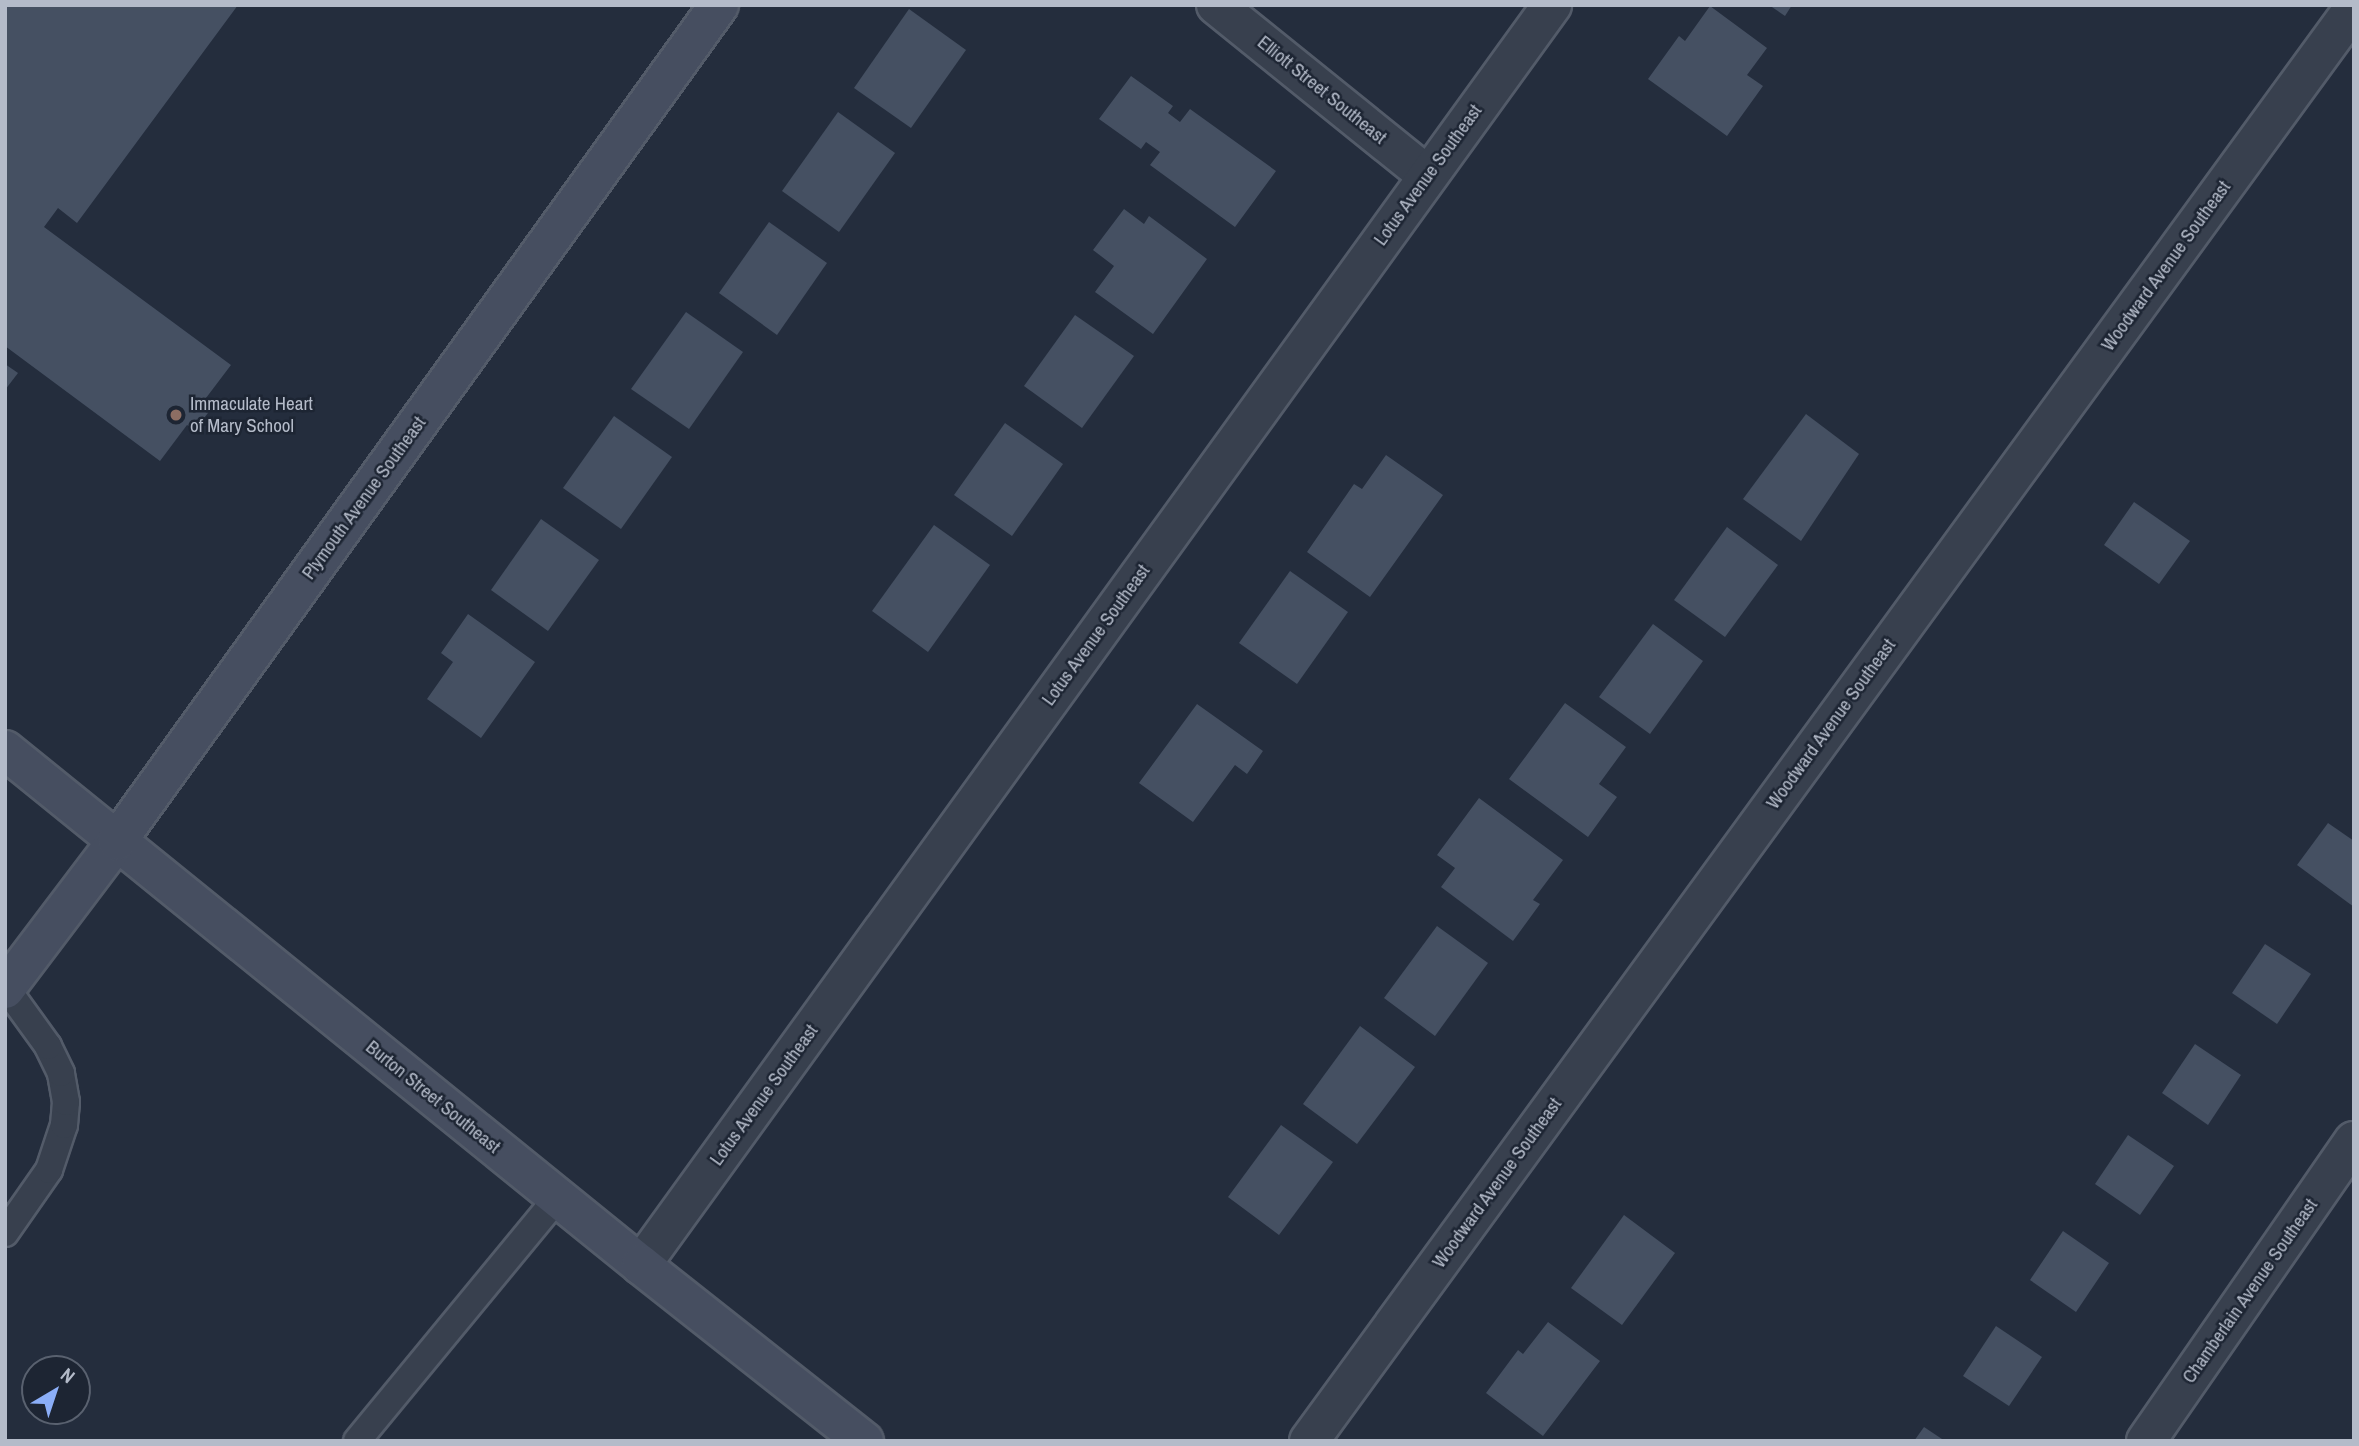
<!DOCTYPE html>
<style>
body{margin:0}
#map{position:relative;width:2359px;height:1446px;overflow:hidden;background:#242d3d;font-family:"Archivo Narrow",sans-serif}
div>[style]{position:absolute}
.building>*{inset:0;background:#455062}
.roads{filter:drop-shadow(2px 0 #535b69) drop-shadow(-2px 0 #535b69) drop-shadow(0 2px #535b69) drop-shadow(0 -2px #535b69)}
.lane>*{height:26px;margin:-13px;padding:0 13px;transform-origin:13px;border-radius:13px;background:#38404e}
.street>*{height:38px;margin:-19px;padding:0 19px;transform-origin:19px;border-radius:19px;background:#38404e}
.secondary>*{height:38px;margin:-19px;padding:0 19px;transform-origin:19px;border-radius:19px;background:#464e60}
.dots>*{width:19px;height:19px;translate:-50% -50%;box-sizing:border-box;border:4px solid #1d2533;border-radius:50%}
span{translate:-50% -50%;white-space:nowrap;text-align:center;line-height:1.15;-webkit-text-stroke:5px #1d2533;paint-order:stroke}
.street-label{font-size:19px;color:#b4bbc9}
.poi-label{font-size:19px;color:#b4bbc9}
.left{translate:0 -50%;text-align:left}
.frame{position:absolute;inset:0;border:7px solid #b4bbc9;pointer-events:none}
.north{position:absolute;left:21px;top:1355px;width:70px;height:70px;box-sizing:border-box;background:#1d2533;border:2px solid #59616f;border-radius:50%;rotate:39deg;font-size:19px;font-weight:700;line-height:28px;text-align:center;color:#b4bbc9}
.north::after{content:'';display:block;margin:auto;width:24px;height:32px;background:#8baef7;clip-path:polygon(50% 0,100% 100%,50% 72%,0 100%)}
</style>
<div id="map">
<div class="building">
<div style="clip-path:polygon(5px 5px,238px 5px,77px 223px,58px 208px,44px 227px,231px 365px,206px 398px,214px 405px,195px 430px,187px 425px,160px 461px,5px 346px)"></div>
<div style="clip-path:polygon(1769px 5px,1792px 5px,1785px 16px)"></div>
<div style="clip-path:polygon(1710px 6px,1767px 48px,1747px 75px,1763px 86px,1727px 136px,1648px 79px,1679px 36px,1685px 41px)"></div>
<div style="clip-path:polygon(909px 9px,966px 50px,911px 128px,854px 88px)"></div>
<div style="clip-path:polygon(1131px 76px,1173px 106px,1168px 113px,1180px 122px,1190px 109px,1276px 171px,1235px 227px,1150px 165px,1160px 152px,1146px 142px,1141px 149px,1099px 119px)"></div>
<div style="clip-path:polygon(838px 112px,895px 153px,839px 232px,782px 191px)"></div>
<div style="clip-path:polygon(1124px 209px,1144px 224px,1149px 216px,1207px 259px,1153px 334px,1095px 292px,1114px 266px,1093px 250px)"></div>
<div style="clip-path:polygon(769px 222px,827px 263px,777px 335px,719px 293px)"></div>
<div style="clip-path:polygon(686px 312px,743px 352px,689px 429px,631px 389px)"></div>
<div style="clip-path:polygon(1075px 315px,1134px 356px,1082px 428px,1024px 386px)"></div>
<div style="clip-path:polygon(5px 364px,18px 373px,5px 390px)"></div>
<div style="clip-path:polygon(1806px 414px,1859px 454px,1801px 541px,1743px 499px)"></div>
<div style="clip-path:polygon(614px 416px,672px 457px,621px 529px,563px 488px)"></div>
<div style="clip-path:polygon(1005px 423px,1063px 464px,1012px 536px,954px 495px)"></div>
<div style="clip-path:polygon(1386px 455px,1443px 495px,1370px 597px,1307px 552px,1354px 484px,1362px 489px)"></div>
<div style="clip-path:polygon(2134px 502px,2190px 541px,2159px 584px,2104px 545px)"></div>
<div style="clip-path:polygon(541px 519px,599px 560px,548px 631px,491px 590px)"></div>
<div style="clip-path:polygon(934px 525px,990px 565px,928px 652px,872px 611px)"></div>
<div style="clip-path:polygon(1727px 527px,1778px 565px,1725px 637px,1674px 600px)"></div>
<div style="clip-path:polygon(1290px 571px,1348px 612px,1297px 684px,1239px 643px)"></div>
<div style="clip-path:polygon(468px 614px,535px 662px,481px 738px,427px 699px,453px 662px,441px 653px)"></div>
<div style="clip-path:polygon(1653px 624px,1703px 661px,1650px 734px,1599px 697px)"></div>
<div style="clip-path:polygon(1565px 703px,1626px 747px,1599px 784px,1617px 797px,1588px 837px,1509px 779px)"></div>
<div style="clip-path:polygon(1197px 704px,1263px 751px,1247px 774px,1235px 765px,1193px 822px,1139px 783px)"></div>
<div style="clip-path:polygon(1479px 798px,1563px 860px,1533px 900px,1540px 904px,1513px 941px,1441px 887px,1455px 868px,1437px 855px)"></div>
<div style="clip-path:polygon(2328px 823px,2354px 841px,2354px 907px,2297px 865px)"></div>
<div style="clip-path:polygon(1437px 926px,1488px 963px,1435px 1036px,1384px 998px)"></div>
<div style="clip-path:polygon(2265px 944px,2311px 974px,2277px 1024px,2232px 993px)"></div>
<div style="clip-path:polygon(1360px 1026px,1415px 1067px,1357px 1144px,1303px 1104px)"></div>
<div style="clip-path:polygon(2195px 1044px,2241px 1075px,2208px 1125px,2162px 1093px)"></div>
<div style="clip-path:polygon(1281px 1125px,1333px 1162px,1279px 1235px,1228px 1197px)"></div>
<div style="clip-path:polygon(2128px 1135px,2174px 1166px,2140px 1215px,2095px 1184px)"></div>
<div style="clip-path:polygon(1624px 1215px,1675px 1253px,1622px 1325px,1571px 1288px)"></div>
<div style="clip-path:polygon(2063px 1231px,2109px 1263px,2076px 1312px,2030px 1280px)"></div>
<div style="clip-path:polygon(1548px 1322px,1600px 1361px,1543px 1436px,1486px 1393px,1518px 1350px,1523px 1354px)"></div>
<div style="clip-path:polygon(1996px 1326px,2042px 1357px,2009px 1406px,1963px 1376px)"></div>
<div style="clip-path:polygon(1924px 1427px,1945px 1441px,1914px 1441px)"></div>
</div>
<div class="roads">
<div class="lane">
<div style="left:5px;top:1233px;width:77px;rotate:-55.1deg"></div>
<div style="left:49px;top:1170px;width:47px;rotate:-71.6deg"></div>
<div style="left:64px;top:1125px;width:23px;rotate:-85deg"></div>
<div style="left:66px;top:1102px;width:29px;rotate:-100deg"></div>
<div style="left:61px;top:1073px;width:30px;rotate:-116deg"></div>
<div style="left:48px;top:1046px;width:72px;rotate:-125.9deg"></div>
<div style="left:357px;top:1441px;width:316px;rotate:-50.5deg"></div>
</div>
<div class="street">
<div style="left:1216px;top:5px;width:272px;rotate:38.9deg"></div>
<div style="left:641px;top:1265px;width:1555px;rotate:-54.13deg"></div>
<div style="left:1309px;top:1441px;width:1774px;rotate:-53.9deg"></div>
<div style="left:2146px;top:1441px;width:365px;rotate:-55.3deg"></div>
</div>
<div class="secondary">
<div style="left:5px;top:750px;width:818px;rotate:39deg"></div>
<div style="left:641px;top:1265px;width:284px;rotate:38.3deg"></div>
<div style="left:5px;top:989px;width:186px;rotate:-52.9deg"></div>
<div style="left:117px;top:841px;width:1030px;rotate:-54.24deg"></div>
</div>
</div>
<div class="dots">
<div style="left:176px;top:415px;background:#8d6e63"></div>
</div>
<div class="street-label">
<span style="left:1322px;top:90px;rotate:39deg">Elliott Street Southeast</span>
<span style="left:1428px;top:175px;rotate:-54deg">Lotus Avenue Southeast</span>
<span style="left:2166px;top:266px;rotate:-54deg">Woodward Avenue Southeast</span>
<span style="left:364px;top:498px;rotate:-54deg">Plymouth Avenue Southeast</span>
<span style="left:1096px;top:635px;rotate:-54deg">Lotus Avenue Southeast</span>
<span style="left:1831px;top:724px;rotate:-54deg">Woodward Avenue Southeast</span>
<span style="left:764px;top:1095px;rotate:-54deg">Lotus Avenue Southeast</span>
<span style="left:433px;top:1097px;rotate:39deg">Burton Street Southeast</span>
<span style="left:1497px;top:1183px;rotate:-54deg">Woodward Avenue Southeast</span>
<span style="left:2250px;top:1291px;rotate:-55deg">Chamberlain Avenue Southeast</span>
</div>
<div class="poi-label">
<span class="left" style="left:190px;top:415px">Immaculate Heart<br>of Mary School</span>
</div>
<div class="frame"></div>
<div class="north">N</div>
</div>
